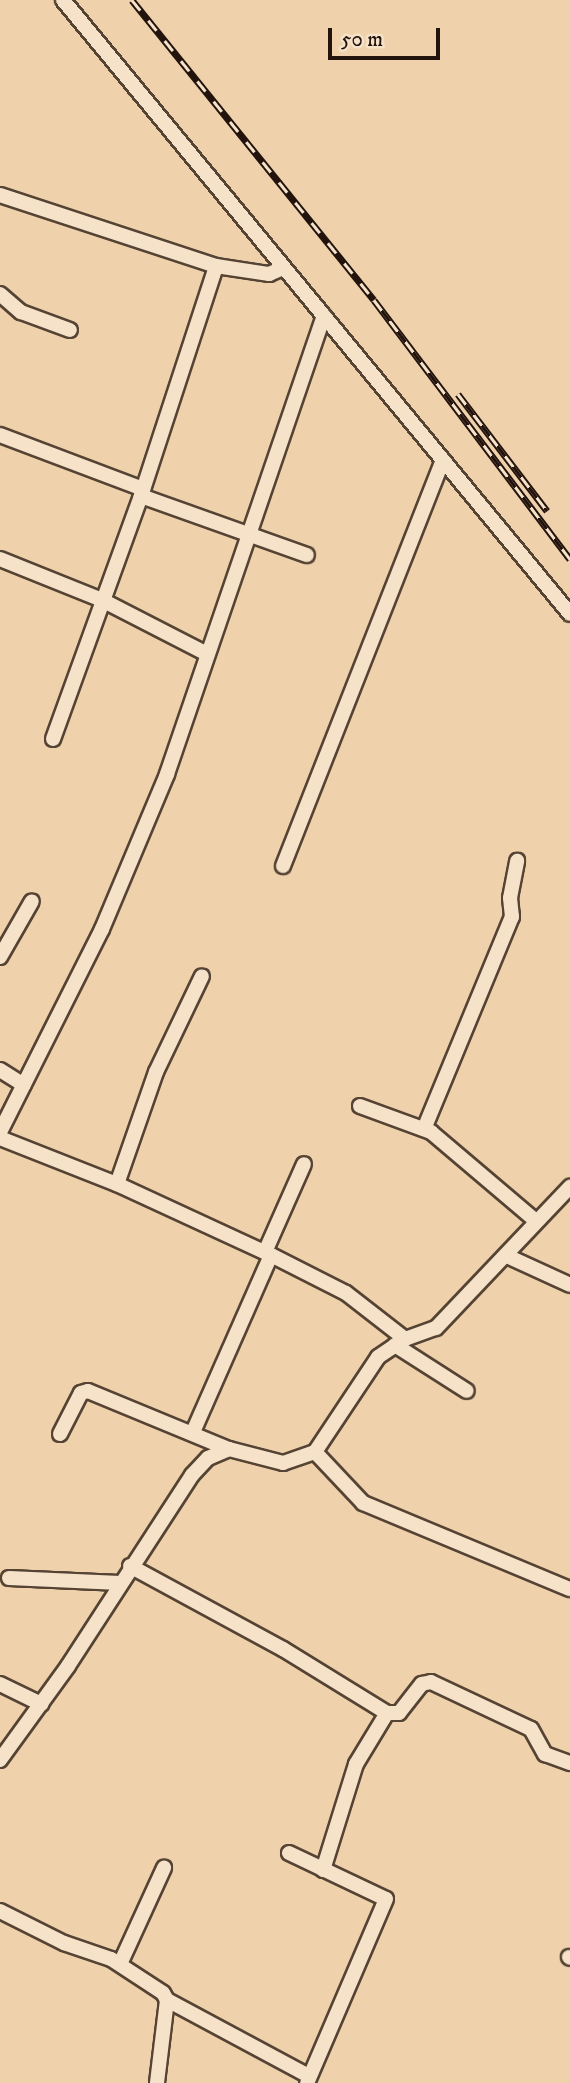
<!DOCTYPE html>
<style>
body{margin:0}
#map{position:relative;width:570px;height:2083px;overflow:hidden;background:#efd2ab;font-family:"IM FELL DW Pica",serif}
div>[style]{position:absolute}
.roads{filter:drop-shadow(2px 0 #554334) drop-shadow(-2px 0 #554334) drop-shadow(0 2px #554334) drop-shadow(0 -2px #554334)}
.minor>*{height:14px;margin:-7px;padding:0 7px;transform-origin:7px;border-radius:7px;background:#f5e2c8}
.rail>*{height:7px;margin-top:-3.5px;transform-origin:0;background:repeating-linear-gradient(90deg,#f5e2c8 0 13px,#22130d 0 26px);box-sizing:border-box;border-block:2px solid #22130d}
span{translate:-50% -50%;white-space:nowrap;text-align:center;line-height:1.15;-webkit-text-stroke:5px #f5e2c8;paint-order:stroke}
.scale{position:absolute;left:328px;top:28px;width:112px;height:32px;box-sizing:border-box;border:4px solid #22130d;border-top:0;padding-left:9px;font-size:21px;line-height:24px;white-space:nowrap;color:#22130d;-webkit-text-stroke:5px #f5e2c8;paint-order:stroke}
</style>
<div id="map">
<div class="roads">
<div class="minor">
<div style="left:63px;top:0;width:796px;rotate:50.45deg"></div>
<div style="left:0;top:195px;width:227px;rotate:18.2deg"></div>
<div style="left:216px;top:266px;width:54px;rotate:8.6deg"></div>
<div style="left:269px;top:274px;width:15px;rotate:-23deg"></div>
<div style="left:0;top:294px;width:28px;rotate:41deg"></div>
<div style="left:21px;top:312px;width:52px;rotate:20.2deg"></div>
<div style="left:0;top:435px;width:153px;rotate:20.7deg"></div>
<div style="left:141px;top:496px;width:176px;rotate:19.6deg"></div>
<div style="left:0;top:559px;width:110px;rotate:21.9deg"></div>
<div style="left:102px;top:600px;width:116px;rotate:27.2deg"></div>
<div style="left:53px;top:739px;width:258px;rotate:-70.1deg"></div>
<div style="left:141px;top:496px;width:242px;rotate:-71.9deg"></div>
<div style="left:283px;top:866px;width:436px;rotate:-68.5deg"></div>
<div style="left:0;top:957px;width:64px;rotate:-60.3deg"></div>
<div style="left:0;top:1070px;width:28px;rotate:32deg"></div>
<div style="left:360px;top:1106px;width:76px;rotate:20.1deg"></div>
<div style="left:431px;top:1132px;width:138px;rotate:40.3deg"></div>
<div style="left:424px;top:1129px;width:230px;rotate:-67.5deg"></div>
<div style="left:512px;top:917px;width:19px;rotate:-96deg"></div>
<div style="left:510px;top:898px;width:38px;rotate:-79deg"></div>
<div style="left:0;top:1132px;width:227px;rotate:-63.3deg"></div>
<div style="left:102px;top:929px;width:168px;rotate:-67.2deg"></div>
<div style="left:167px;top:774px;width:484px;rotate:-71.1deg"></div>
<div style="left:0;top:1138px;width:126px;rotate:21.5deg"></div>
<div style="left:117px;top:1184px;width:170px;rotate:24.8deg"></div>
<div style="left:271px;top:1255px;width:84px;rotate:26.9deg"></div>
<div style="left:346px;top:1293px;width:75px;rotate:37.9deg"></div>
<div style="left:117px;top:1184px;width:119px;rotate:-70.8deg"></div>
<div style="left:156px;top:1072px;width:106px;rotate:-64.4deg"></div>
<div style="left:265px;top:1252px;width:96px;rotate:-66.1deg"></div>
<div style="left:507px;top:1256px;width:69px;rotate:24.7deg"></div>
<div style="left:395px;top:1345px;width:85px;rotate:32.6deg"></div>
<div style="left:193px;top:1432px;width:193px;rotate:-66.2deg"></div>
<div style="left:60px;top:1434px;width:46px;rotate:-62.9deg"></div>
<div style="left:81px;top:1393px;width:7px;rotate:-16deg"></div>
<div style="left:88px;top:1391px;width:152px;rotate:22.4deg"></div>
<div style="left:315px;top:1452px;width:70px;rotate:46.7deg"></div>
<div style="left:363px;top:1503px;width:224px;rotate:22.6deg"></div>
<div style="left:130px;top:1566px;width:174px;rotate:28.5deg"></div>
<div style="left:283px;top:1649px;width:122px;rotate:31.6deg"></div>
<div style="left:387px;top:1713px;width:12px"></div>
<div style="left:399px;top:1713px;width:37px;rotate:-52deg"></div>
<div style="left:422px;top:1684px;width:9px;rotate:-13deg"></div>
<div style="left:431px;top:1682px;width:110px;rotate:25.2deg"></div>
<div style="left:531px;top:1729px;width:29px;rotate:61deg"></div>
<div style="left:545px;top:1754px;width:27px;rotate:20deg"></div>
<div style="left:9px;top:1578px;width:111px;rotate:2.6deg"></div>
<div style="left:0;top:1684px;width:46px;rotate:26deg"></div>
<div style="left:0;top:1760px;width:116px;rotate:-54.1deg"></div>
<div style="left:68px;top:1666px;width:228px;rotate:-57deg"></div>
<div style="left:192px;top:1475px;width:23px;rotate:-47deg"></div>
<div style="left:208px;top:1458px;width:23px;rotate:-23deg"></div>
<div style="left:229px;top:1449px;width:56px;rotate:14.5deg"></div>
<div style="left:283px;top:1463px;width:34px;rotate:-19deg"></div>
<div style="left:315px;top:1452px;width:114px;rotate:-56.4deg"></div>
<div style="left:378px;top:1357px;width:32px;rotate:-34deg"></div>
<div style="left:405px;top:1339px;width:33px;rotate:-20deg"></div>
<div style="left:436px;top:1328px;width:195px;rotate:-46.5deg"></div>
<div style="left:289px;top:1853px;width:107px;rotate:25.4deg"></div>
<div style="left:386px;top:1899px;width:200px;rotate:113.2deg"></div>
<div style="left:323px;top:1870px;width:111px;rotate:-72.7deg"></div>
<div style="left:356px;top:1764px;width:60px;rotate:-58.7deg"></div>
<div style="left:0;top:1911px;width:72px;rotate:26.6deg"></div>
<div style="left:64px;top:1943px;width:50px;rotate:18.8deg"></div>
<div style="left:111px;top:1959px;width:62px;rotate:33.2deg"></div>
<div style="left:163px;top:1993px;width:8px;rotate:60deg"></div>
<div style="left:167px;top:2000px;width:84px;rotate:96.9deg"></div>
<div style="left:569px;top:1957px;width:1px;rotate:45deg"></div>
<div style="left:120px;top:1964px;width:106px;rotate:-65.4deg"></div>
<div style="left:167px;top:2000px;width:161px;rotate:28.2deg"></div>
</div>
</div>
<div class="rail">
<div style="left:132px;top:0;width:385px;rotate:51.1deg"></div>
<div style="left:374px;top:300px;width:325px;rotate:52.9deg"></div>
<div style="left:458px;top:394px;width:147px;rotate:52.7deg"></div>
</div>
<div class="scale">50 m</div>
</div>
